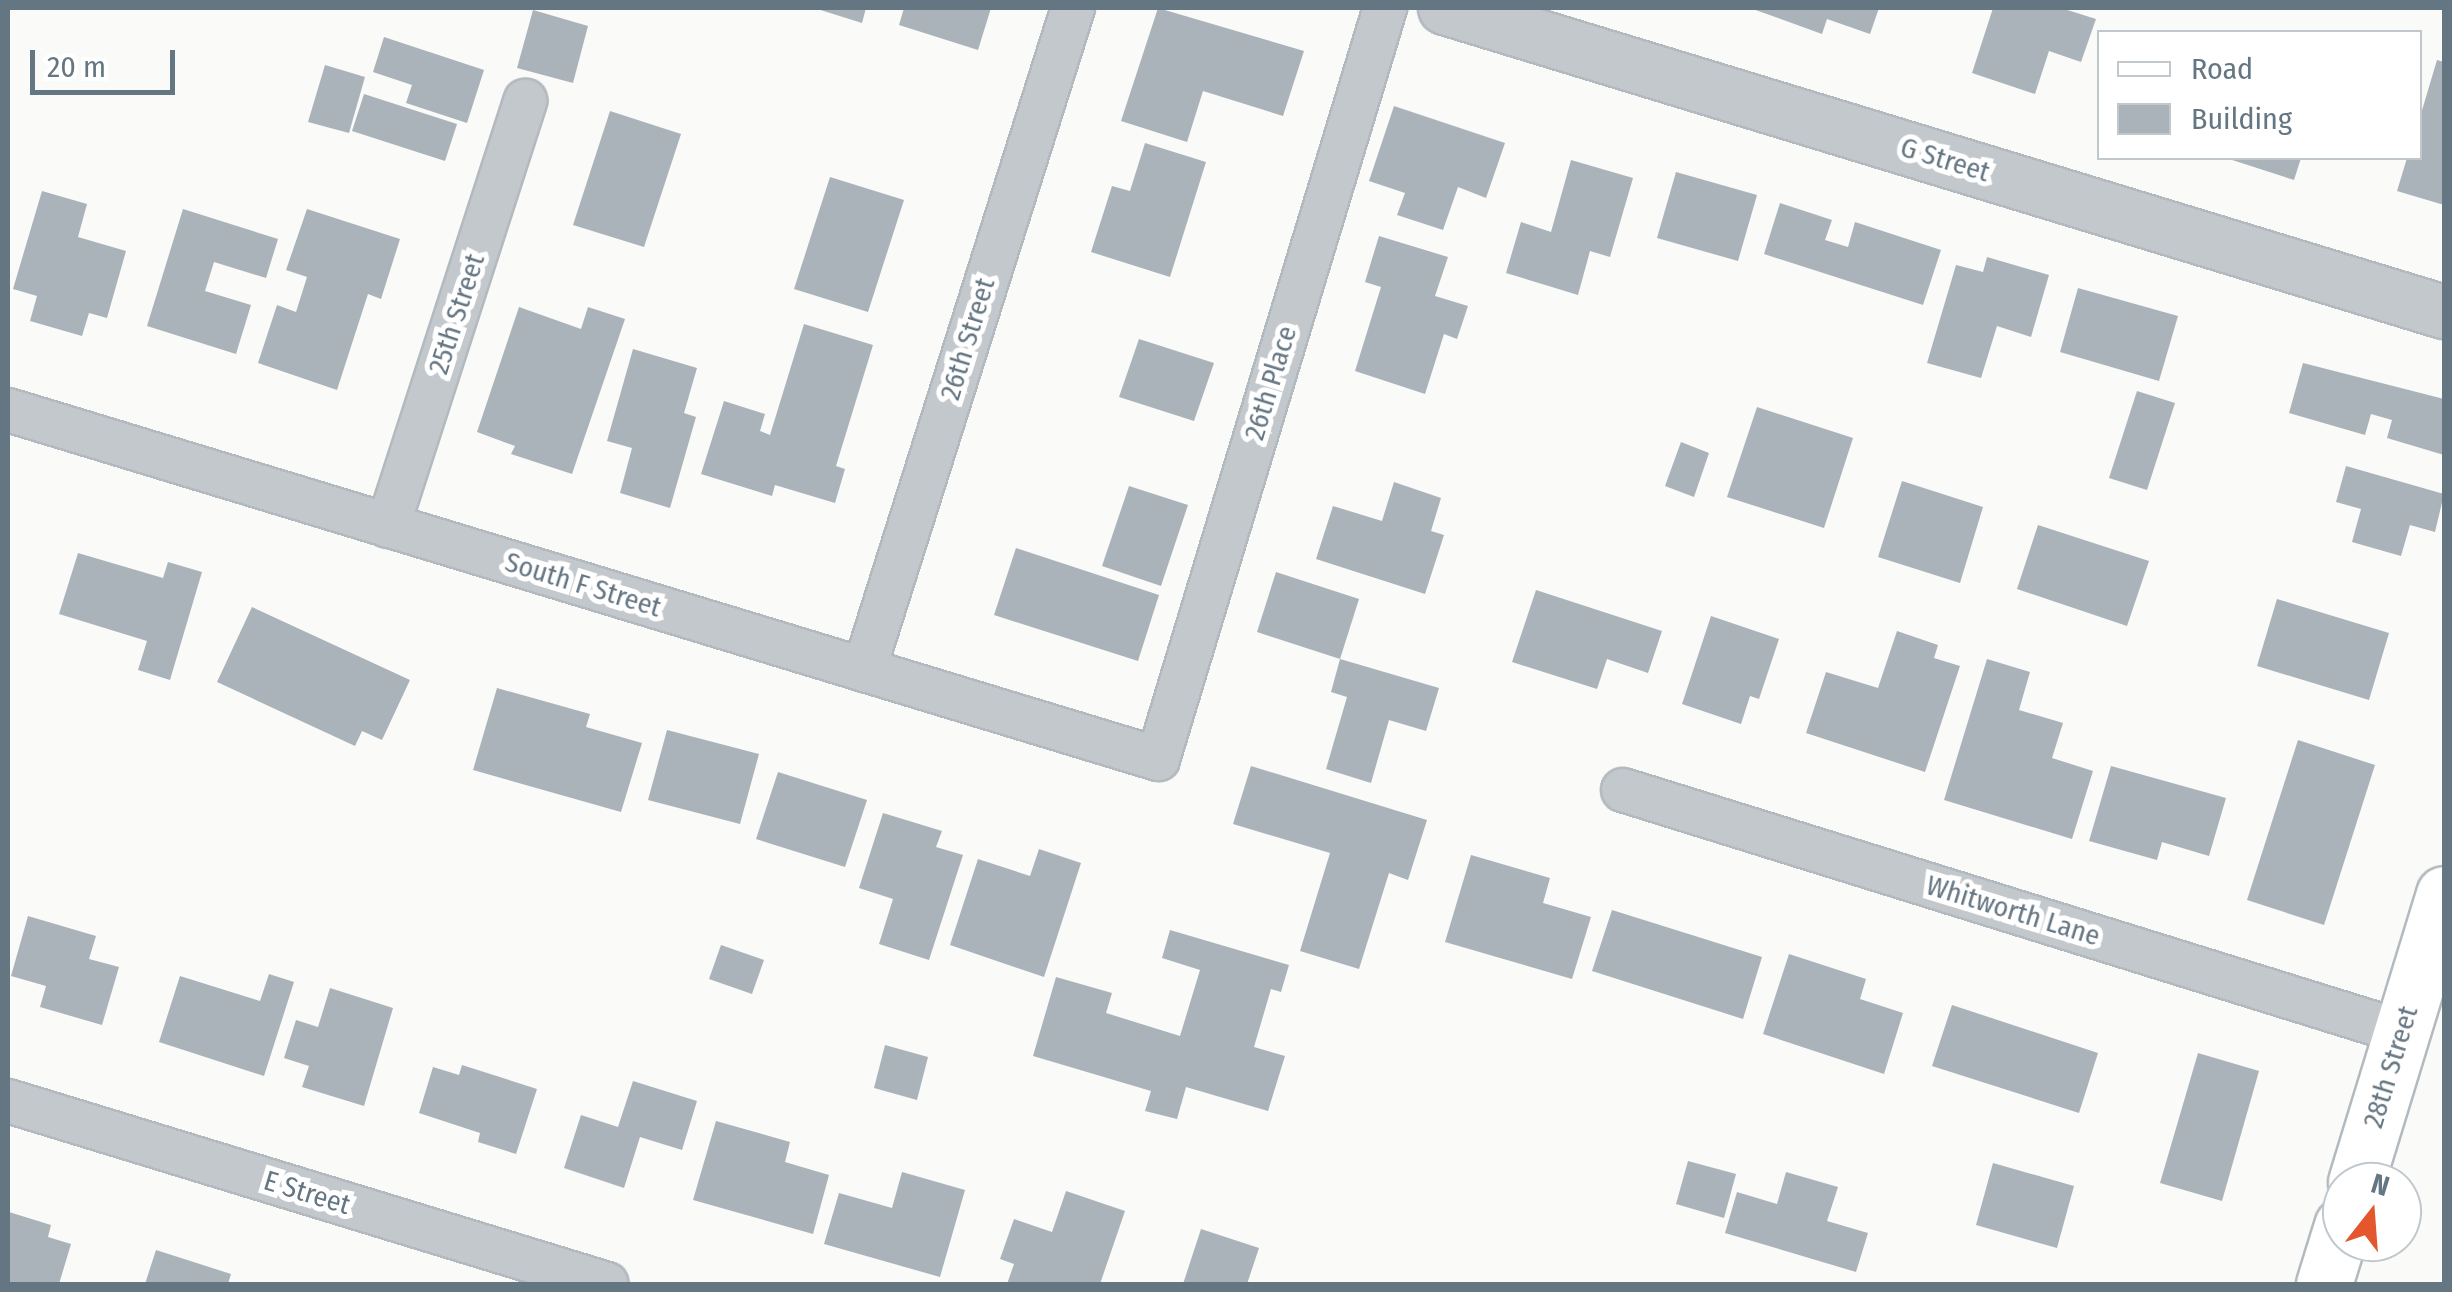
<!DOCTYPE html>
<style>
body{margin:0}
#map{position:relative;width:2452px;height:1292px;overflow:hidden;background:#fafaf8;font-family:"Fira Sans Condensed",sans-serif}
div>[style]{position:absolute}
.building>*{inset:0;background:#aab3b9}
.roads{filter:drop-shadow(2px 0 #b3babf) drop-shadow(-2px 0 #b3babf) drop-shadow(0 2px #b3babf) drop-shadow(0 -2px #b3babf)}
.minor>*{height:42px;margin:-21px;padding:0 21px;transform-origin:21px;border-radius:21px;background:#c3c8cc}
.tertiary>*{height:52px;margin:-26px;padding:0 26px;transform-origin:26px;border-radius:26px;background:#c3c8cc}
.secondary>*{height:55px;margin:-27.5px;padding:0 27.5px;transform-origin:27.5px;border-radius:27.5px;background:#fff}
span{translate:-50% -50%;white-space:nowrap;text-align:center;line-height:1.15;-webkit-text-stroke:10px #fff;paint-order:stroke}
.street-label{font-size:28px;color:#657683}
.frame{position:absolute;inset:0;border:10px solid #657683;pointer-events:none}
.legend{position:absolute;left:2097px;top:30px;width:325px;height:130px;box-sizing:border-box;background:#fff;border:2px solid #c1c8cd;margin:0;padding:12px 18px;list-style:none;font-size:30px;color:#657683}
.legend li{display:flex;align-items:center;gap:20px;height:50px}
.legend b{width:50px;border:2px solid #c1c8cd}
.north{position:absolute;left:2322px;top:1162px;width:100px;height:100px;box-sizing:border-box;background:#fff;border:2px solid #c1c8cd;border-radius:50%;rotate:17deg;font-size:28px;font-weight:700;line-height:40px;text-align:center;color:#657683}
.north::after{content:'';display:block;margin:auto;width:35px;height:45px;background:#e4572e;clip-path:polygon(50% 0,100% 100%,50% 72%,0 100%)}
.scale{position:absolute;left:30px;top:50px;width:145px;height:45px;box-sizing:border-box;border:5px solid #657683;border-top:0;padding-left:12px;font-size:30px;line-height:35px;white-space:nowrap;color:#657683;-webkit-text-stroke:8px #fff;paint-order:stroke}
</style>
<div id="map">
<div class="building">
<div style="clip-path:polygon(814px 8px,866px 8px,862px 23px)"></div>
<div style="clip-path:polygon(904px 8px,991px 8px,978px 50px,899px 25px)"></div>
<div style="clip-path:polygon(1158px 8px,1304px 51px,1283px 116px,1203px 91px,1187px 142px,1121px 121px)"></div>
<div style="clip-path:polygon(1750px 8px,1879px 8px,1870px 34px,1827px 19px,1822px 34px)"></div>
<div style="clip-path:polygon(1993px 8px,2061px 8px,2096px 19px,2081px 62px,2049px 51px,2035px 94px,1972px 73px)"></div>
<div style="clip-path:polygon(533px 10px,588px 26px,573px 83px,517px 68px)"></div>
<div style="clip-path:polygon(384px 37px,484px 70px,467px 123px,406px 103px,412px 85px,373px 72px)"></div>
<div style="clip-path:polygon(2437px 60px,2444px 62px,2444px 205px,2397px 191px,2407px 158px,2420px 158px,2420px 117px)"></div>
<div style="clip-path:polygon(325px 65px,365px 77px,349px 133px,308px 122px)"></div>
<div style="clip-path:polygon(364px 94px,457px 124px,445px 161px,352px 131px)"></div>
<div style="clip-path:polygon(1394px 106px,1505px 143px,1486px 198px,1458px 187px,1443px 230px,1397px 215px,1405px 193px,1369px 181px)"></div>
<div style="clip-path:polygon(610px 111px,681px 134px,644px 247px,573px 225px)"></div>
<div style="clip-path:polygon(1145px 143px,1206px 162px,1170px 277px,1091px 252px,1112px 186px,1130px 191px)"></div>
<div style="clip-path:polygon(2226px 158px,2301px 158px,2294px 180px)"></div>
<div style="clip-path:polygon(1571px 160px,1633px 178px,1610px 257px,1590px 251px,1578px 295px,1506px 273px,1521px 222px,1551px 232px)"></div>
<div style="clip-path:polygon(1676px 172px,1757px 195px,1738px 261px,1657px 238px)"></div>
<div style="clip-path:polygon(830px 177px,904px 200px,868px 312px,794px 289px)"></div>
<div style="clip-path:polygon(42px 191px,87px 204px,78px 237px,126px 251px,107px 318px,89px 313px,82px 336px,30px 321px,37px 296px,13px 289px)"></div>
<div style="clip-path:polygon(1780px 203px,1832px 220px,1825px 240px,1848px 247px,1855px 222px,1941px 250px,1923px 305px,1764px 254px)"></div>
<div style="clip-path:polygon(183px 209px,278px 239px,266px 278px,214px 262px,205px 291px,251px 305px,236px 354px,147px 326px)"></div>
<div style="clip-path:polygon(307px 209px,400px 239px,381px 299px,368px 294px,337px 390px,258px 363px,277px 305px,296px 312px,307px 277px,286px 270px)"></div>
<div style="clip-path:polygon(1379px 236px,1448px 257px,1435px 296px,1468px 306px,1457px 339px,1444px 334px,1425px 394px,1355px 371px,1381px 287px,1365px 282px)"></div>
<div style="clip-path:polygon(1987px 257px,2049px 275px,2031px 337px,1997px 326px,1981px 378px,1927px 363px,1956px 265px,1983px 272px)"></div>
<div style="clip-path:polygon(2078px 288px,2178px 316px,2159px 381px,2060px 352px)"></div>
<div style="clip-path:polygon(519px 307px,581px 329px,588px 307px,625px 319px,572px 474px,511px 454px,515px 446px,477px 432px)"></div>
<div style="clip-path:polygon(804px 324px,873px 345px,836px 466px,845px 469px,835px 503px,775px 485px,772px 496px,701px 474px,724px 401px,765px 414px,760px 431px,770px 435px)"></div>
<div style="clip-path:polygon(1139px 339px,1214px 363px,1194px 421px,1119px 397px)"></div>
<div style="clip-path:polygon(633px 349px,697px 368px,684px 413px,696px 417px,670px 508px,620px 493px,632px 448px,607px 441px)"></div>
<div style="clip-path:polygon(2303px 363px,2444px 399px,2444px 455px,2387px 438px,2392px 420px,2371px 414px,2365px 435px,2289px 413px)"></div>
<div style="clip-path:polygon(2137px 391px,2175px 403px,2147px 490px,2109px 478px)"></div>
<div style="clip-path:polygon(1757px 407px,1853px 438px,1824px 528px,1727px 497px)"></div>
<div style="clip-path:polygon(1681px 442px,1709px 453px,1694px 497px,1665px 486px)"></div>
<div style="clip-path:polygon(2346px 466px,2444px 494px,2435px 532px,2410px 525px,2401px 556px,2352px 542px,2361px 509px,2336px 502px)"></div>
<div style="clip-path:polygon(1902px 481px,1983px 507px,1960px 583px,1878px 557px)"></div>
<div style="clip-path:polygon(1394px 482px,1441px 498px,1431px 531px,1444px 535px,1425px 594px,1316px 559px,1333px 506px,1382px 521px)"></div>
<div style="clip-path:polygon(1129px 486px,1188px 505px,1161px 586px,1102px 566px)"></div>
<div style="clip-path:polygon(2038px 525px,2149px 561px,2127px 626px,2017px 589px)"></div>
<div style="clip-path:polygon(1016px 548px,1159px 595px,1138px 661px,994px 615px)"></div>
<div style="clip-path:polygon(78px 553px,163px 578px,168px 562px,202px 572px,170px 680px,138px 670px,147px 641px,59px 614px)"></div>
<div style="clip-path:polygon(1276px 572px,1359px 599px,1340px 659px,1257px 632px)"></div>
<div style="clip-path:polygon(1536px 590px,1662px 631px,1648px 673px,1607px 659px,1597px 689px,1512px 662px)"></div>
<div style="clip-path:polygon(2277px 599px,2389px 633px,2369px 700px,2257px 666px)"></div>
<div style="clip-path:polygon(252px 607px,410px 680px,382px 740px,362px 731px,355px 746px,217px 682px)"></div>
<div style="clip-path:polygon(1711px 616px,1779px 639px,1759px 699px,1750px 696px,1741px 724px,1682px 704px)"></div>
<div style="clip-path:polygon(1897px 631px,1938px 645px,1934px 658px,1960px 666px,1925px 772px,1806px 733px,1826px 672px,1878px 688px)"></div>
<div style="clip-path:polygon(1340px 659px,1439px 688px,1426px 731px,1389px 720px,1371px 783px,1326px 769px,1347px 697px,1331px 692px)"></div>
<div style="clip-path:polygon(1987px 659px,2030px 672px,2019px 710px,2063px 723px,2052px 758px,2093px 771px,2072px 839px,1944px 800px)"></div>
<div style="clip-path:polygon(497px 688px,590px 714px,586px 727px,642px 743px,621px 812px,473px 770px)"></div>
<div style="clip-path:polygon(667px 730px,759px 754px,740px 824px,648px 800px)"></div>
<div style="clip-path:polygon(2298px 740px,2375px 765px,2324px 925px,2247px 900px)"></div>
<div style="clip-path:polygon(1251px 766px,1427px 820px,1408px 880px,1389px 873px,1359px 969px,1300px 951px,1330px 853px,1233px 824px)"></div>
<div style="clip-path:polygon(2111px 766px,2226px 798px,2209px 856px,2162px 842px,2157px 860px,2089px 841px)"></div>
<div style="clip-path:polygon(778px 772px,867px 800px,845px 867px,756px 839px)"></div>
<div style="clip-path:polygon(883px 813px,942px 831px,936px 847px,963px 855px,929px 960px,879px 944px,893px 899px,859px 888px)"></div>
<div style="clip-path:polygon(1039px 849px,1081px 863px,1044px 977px,950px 945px,978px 859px,1030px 876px)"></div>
<div style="clip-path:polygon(1471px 855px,1550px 878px,1543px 903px,1591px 917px,1572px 979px,1445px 942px)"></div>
<div style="clip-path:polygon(1612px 910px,1762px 957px,1743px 1019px,1592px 971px)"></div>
<div style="clip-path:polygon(28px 916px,96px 936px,89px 959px,119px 967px,102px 1025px,40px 1007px,46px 986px,11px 976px)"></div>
<div style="clip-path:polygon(1170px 930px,1289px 965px,1281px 992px,1271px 989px,1254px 1047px,1285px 1056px,1268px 1111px,1186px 1087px,1177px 1119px,1145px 1111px,1151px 1091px,1033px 1056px,1056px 977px,1112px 993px,1106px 1013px,1180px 1036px,1200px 970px,1162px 958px)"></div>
<div style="clip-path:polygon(721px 945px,764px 960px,752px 994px,709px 979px)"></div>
<div style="clip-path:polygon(1789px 954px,1866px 979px,1860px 999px,1903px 1013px,1884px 1074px,1763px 1034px)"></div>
<div style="clip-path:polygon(269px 974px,294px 982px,264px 1076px,159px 1042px,180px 976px,260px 1001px)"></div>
<div style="clip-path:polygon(330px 988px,393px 1008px,364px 1106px,302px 1087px,309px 1066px,284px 1058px,296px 1020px,318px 1027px)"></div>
<div style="clip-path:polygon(1952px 1005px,2098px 1053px,2079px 1113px,1932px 1066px)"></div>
<div style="clip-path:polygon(885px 1045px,928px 1057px,917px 1100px,874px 1088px)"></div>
<div style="clip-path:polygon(2198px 1053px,2259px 1071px,2222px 1201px,2160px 1183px)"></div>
<div style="clip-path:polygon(462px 1065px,537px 1089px,516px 1154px,478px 1142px,480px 1133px,419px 1113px,433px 1067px,459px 1075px)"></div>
<div style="clip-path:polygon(633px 1081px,697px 1101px,682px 1150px,640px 1137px,624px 1188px,564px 1168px,581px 1115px,618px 1127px)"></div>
<div style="clip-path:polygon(716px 1121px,790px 1142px,785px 1162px,829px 1175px,813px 1234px,693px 1200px)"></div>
<div style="clip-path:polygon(1688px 1161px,1736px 1174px,1724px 1218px,1676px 1204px)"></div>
<div style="clip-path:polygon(1993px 1163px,2074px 1186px,2057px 1248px,1976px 1225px)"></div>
<div style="clip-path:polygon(902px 1172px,965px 1190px,940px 1277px,824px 1244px,839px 1193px,892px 1208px)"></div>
<div style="clip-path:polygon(1786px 1172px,1838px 1187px,1827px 1221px,1868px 1233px,1856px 1272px,1725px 1233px,1737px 1192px,1777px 1204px)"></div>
<div style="clip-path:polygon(1066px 1191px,1125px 1211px,1100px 1284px,1007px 1284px,1014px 1264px,1000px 1259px,1014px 1219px,1052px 1232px)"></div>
<div style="clip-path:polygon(9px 1212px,51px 1225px,48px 1237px,71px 1244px,59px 1284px,8px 1284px)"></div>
<div style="clip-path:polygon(1201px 1229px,1259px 1248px,1247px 1284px,1183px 1284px)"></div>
<div style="clip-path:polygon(156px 1250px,231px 1274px,228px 1284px,145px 1284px)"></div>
</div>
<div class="roads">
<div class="minor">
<div style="left:8px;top:410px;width:1202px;rotate:16.88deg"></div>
<div style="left:1158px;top:759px;width:785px;rotate:-73.18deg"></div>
<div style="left:388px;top:526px;width:447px;rotate:-72.1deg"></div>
<div style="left:864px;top:670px;width:694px;rotate:-72.48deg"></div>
<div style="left:1623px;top:790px;width:816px;rotate:17.26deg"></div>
<div style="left:8px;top:1101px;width:626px;rotate:16.99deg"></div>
</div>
<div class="tertiary">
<div style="left:1445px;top:8px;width:1044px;rotate:16.93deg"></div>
</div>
<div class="secondary">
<div style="left:2356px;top:1182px;width:301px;rotate:-73deg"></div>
<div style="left:2324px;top:1284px;width:61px;rotate:-72.8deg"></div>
</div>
</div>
<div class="street-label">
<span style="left:1945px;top:160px;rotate:17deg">G Street</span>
<span style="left:457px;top:314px;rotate:-72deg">25th Street</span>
<span style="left:968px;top:339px;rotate:-73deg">26th Street</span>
<span style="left:1271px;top:383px;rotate:-73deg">26th Place</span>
<span style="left:583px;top:585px;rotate:17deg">South F Street</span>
<span style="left:2013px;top:911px;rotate:17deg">Whitworth Lane</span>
<span style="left:2391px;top:1067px;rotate:-73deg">28th Street</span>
<span style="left:307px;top:1193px;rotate:17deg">E Street</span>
</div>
<div class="frame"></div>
<ul class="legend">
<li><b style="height:12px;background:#fff"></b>Road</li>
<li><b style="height:28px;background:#aab3b9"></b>Building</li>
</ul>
<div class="north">N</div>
<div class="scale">20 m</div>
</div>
